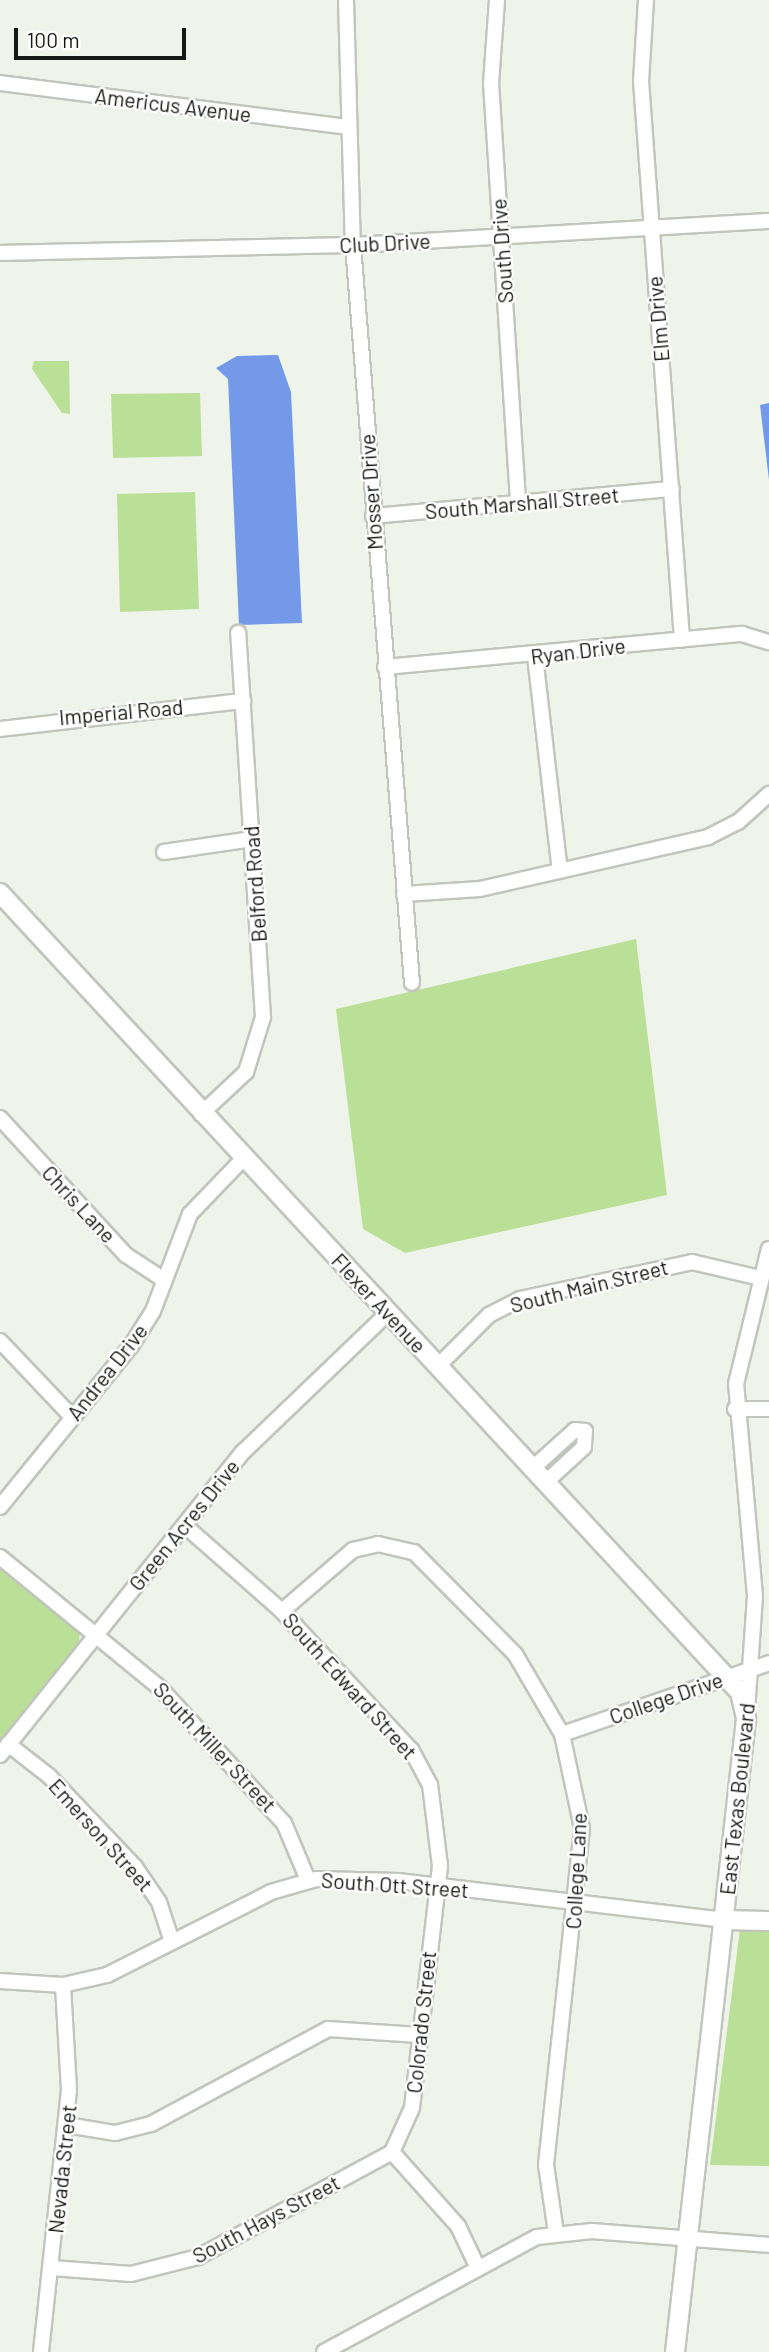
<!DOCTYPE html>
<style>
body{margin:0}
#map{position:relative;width:769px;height:2352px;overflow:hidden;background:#eff4ea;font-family:Barlow,sans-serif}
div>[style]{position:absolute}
.green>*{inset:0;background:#badf96}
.water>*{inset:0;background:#7399e8}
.roads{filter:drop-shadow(2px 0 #c1c6bc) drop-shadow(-2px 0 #c1c6bc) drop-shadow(0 2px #c1c6bc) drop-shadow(0 -2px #c1c6bc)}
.minor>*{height:14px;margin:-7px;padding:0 7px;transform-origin:7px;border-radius:7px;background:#fff}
.tertiary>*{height:18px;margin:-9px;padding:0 9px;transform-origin:9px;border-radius:9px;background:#fff}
span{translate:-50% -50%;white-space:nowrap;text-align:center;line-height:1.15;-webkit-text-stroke:5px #fff;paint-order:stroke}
.street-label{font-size:21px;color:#161814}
.scale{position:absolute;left:14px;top:28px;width:172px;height:32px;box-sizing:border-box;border:4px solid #161814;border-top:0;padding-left:9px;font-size:21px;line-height:24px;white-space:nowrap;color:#161814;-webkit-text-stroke:5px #fff;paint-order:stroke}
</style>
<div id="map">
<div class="green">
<div style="clip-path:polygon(34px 361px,69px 361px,70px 414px,62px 413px,32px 369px)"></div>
<div style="clip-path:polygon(200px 393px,202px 456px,113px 458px,111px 394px)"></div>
<div style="clip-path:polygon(195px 492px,199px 609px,120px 612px,117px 494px)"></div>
<div style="clip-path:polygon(636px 939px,667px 1195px,405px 1253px,363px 1229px,336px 1009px)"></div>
<div style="clip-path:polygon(0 1565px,80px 1631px,79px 1642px,0 1742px)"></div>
<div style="clip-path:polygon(740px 1929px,769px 1929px,769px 2166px,710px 2165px)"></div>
</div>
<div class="water">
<div style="clip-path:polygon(278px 355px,291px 392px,302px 623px,239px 625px,228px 379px,216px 368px,237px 356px)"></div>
<div style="clip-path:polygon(769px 403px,769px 480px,760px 405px)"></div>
</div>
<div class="roads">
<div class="minor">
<div style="left:346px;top:0;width:245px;rotate:88.4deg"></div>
<div style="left:353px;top:245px;width:740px;rotate:85.43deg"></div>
<div style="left:497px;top:0;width:83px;rotate:94.1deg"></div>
<div style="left:491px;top:83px;width:421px;rotate:86.3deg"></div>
<div style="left:646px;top:0;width:81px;rotate:93.5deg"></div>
<div style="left:641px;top:81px;width:560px;rotate:85.8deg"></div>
<div style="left:0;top:83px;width:349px;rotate:7.2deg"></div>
<div style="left:0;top:253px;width:353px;rotate:-1.3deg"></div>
<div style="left:353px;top:245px;width:417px;rotate:-3.3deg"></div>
<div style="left:373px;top:516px;width:300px;rotate:-5.2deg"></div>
<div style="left:535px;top:656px;width:216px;rotate:83.4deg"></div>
<div style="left:385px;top:667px;width:359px;rotate:-5.3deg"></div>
<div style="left:742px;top:634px;width:28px;rotate:17deg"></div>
<div style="left:0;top:729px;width:245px;rotate:-6.6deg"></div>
<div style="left:164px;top:852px;width:89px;rotate:-8.4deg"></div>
<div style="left:404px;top:894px;width:76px;rotate:-3.8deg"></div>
<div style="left:480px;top:889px;width:234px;rotate:-12.8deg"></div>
<div style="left:708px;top:837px;width:34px;rotate:-27deg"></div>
<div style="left:738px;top:822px;width:42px;rotate:-42.1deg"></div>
<div style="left:201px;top:1114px;width:62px;rotate:-43deg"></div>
<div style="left:246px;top:1072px;width:58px;rotate:-72.8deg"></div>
<div style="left:263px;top:1017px;width:385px;rotate:-93.7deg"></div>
<div style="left:0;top:1118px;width:186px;rotate:47.4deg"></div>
<div style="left:126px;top:1255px;width:45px;rotate:33.3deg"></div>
<div style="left:0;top:1341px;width:105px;rotate:46.5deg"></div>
<div style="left:438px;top:1366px;width:72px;rotate:-45deg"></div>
<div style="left:489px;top:1315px;width:35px;rotate:-27deg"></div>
<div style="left:520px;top:1299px;width:176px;rotate:-12.1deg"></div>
<div style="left:692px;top:1262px;width:70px;rotate:13.2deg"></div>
<div style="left:735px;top:1409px;width:34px"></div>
<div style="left:534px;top:1467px;width:55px;rotate:-42.1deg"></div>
<div style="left:575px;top:1430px;width:10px;rotate:6deg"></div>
<div style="left:585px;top:1431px;width:16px;rotate:94deg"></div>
<div style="left:584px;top:1447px;width:50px;rotate:137.4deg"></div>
<div style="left:0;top:1507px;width:208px;rotate:-50.9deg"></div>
<div style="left:131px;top:1346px;width:41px;rotate:-57.8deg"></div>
<div style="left:153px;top:1311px;width:104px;rotate:-69.1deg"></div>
<div style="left:190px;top:1214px;width:76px;rotate:-46.1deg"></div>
<div style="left:0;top:1557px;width:208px;rotate:39.3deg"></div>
<div style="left:161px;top:1689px;width:182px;rotate:47.5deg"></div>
<div style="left:284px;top:1823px;width:62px;rotate:67.2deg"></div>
<div style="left:282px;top:1611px;width:94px;rotate:-40.7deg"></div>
<div style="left:353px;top:1550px;width:26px;rotate:-13deg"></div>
<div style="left:378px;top:1544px;width:37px;rotate:13deg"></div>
<div style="left:414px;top:1552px;width:144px;rotate:45.3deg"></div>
<div style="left:515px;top:1654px;width:93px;rotate:59.6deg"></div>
<div style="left:562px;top:1734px;width:96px;rotate:78deg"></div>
<div style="left:582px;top:1828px;width:339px;rotate:96.1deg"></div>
<div style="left:546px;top:2165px;width:69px;rotate:81.6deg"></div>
<div style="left:747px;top:1711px;width:115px;rotate:-86deg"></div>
<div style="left:755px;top:1596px;width:213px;rotate:-95.1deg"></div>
<div style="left:736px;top:1384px;width:139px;rotate:-76.3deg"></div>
<div style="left:562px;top:1734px;width:219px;rotate:-18.9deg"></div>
<div style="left:8px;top:1744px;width:52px;rotate:38deg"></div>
<div style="left:49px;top:1776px;width:125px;rotate:46.6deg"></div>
<div style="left:135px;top:1867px;width:42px;rotate:55.6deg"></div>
<div style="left:159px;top:1902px;width:42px;rotate:72deg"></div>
<div style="left:0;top:1755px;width:388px;rotate:-51.3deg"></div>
<div style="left:243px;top:1452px;width:201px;rotate:-43.8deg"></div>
<div style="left:0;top:1981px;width:63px;rotate:3.6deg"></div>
<div style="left:63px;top:1985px;width:45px;rotate:-12.8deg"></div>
<div style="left:107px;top:1975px;width:184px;rotate:-26.8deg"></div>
<div style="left:271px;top:1892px;width:47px;rotate:-16.1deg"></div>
<div style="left:316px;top:1879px;width:82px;rotate:1.4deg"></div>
<div style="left:398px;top:1881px;width:327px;rotate:6.8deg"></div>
<div style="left:67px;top:2125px;width:49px;rotate:9.5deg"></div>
<div style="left:115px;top:2133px;width:37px;rotate:-14deg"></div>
<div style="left:151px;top:2124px;width:201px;rotate:-28.2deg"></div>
<div style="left:328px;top:2029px;width:91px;rotate:3.8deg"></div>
<div style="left:392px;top:2152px;width:99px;rotate:48.3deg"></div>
<div style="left:458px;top:2226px;width:44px;rotate:64.6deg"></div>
<div style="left:52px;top:2268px;width:79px;rotate:4.3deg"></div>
<div style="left:131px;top:2274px;width:69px;rotate:-14.2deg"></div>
<div style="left:198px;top:2257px;width:221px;rotate:-28.4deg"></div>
<div style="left:392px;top:2152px;width:48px;rotate:-65.6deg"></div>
<div style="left:412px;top:2108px;width:244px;rotate:-83.4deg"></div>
<div style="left:440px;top:1866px;width:82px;rotate:-97deg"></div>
<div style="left:430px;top:1785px;width:40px;rotate:-118deg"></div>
<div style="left:411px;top:1750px;width:190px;rotate:-132.9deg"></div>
<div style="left:282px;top:1611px;width:130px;rotate:-138.7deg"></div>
<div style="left:41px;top:2352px;width:263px;rotate:-83.9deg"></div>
<div style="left:69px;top:2090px;width:105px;rotate:-93.3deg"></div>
<div style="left:324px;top:2352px;width:242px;rotate:-28.4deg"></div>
<div style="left:537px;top:2237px;width:55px;rotate:-6.2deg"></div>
<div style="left:592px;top:2231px;width:178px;rotate:4.5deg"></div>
</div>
<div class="tertiary">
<div style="left:0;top:893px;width:1089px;rotate:47.2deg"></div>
<div style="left:740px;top:1692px;width:28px;rotate:77deg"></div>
<div style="left:746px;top:1719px;width:637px;rotate:96.4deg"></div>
<div style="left:723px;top:1920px;width:46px;rotate:1.2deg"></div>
</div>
</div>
<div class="street-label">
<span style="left:173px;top:105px;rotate:7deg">Americus Avenue</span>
<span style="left:385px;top:243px;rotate:-3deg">Club Drive</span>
<span style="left:502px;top:251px;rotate:-94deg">South Drive</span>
<span style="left:658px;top:319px;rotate:-95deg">Elm Drive</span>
<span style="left:371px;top:492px;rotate:-94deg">Mosser Drive</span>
<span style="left:522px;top:503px;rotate:-5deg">South Marshall Street</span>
<span style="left:578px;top:651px;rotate:-7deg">Ryan Drive</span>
<span style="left:121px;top:712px;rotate:-5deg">Imperial Road</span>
<span style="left:255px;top:884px;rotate:-94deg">Belford Road</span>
<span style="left:79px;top:1204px;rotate:47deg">Chris Lane</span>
<span style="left:589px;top:1286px;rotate:-14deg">South Main Street</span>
<span style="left:379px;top:1303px;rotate:47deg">Flexer Avenue</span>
<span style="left:107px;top:1372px;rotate:-52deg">Andrea Drive</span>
<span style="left:184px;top:1525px;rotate:-51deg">Green Acres Drive</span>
<span style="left:350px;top:1686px;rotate:48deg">South Edward Street</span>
<span style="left:666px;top:1698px;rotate:-19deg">College Drive</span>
<span style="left:215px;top:1747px;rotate:47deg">South Miller Street</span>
<span style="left:737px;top:1799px;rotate:-84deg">East Texas Boulevard</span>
<span style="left:101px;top:1835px;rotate:48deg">Emerson Street</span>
<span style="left:576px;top:1871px;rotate:-87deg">College Lane</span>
<span style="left:395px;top:1885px;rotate:4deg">South Ott Street</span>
<span style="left:421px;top:2022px;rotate:-84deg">Colorado Street</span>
<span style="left:62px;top:2169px;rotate:-84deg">Nevada Street</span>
<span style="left:266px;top:2219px;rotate:-28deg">South Hays Street</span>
</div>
<div class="scale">100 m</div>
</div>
